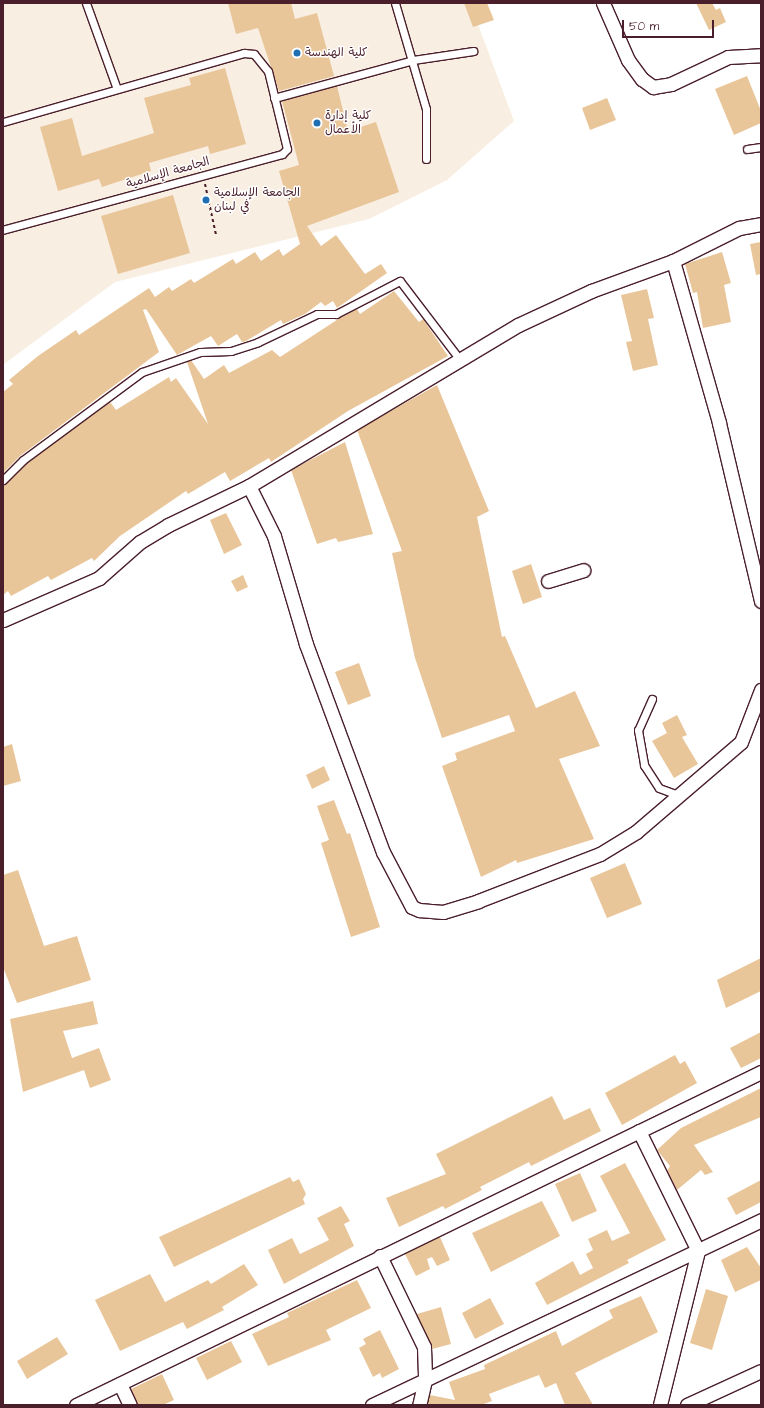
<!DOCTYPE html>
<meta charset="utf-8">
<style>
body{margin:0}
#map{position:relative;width:764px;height:1408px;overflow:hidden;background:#fff;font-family:"Architects Daughter","Playpen Sans Arabic",sans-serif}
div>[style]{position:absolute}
.built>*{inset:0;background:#f8eee1}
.building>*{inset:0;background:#e9c69a}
.path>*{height:2px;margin-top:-1px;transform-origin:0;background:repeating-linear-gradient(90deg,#4a1f2b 0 3px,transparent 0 6px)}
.roads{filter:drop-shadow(1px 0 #4a1f2b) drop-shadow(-1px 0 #4a1f2b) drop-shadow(0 1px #4a1f2b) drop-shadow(0 -1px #4a1f2b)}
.lane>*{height:7px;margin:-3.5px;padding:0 3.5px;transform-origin:3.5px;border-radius:3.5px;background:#fff}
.street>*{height:13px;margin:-6.5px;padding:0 6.5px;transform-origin:6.5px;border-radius:6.5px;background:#fff}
.dots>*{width:11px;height:11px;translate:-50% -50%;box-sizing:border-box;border:2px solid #fff;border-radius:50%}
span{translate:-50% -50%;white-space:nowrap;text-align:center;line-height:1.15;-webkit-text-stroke:3px #fff;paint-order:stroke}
.poi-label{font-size:12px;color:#4a1f2b}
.left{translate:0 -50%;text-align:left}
.street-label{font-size:12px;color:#4a1f2b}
.frame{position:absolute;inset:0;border:4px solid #4a1f2b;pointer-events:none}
.scale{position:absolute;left:622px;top:20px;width:92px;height:18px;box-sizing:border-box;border:2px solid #4a1f2b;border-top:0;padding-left:5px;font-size:12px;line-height:14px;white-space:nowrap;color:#4a1f2b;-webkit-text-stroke:3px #fff;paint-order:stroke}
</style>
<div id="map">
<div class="built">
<div style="clip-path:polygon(3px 3px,470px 3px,514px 121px,447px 180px,369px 219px,115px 282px,4px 364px)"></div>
</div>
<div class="building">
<div style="clip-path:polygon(228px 3px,291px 3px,295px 19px,317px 13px,334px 76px,279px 91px,258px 28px,236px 34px)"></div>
<div style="clip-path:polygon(464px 3px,487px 3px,494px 20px,473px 27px)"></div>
<div style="clip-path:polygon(696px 3px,712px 3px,716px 10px,720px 8px,726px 22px,709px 30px)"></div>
<div style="clip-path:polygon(225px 68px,246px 144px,210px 154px,208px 146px,149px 163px,151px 171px,102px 187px,99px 179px,58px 191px,40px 127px,72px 118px,82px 156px,154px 133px,144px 98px,191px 85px,189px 78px)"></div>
<div style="clip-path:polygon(747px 76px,761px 111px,761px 123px,734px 135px,715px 89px)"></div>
<div style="clip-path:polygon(337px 86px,348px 131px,376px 122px,399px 192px,307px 226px,321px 246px,336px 235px,365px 274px,381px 264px,387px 273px,337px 308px,333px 301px,325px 306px,321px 302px,305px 314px,283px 324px,281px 320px,246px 341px,242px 342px,237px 334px,218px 346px,211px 336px,177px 355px,146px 309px,143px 310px,159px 352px,20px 456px,3px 473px,3px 392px,13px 384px,9px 380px,38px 356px,76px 330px,79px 335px,149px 288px,155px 297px,169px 287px,172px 291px,191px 279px,194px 283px,233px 259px,236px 264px,255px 252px,261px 261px,279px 249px,283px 256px,300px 244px,279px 171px,299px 165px,282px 101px)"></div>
<div style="clip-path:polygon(607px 98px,616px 120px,590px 130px,582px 108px)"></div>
<div style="clip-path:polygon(173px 195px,190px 253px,118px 274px,101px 216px)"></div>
<div style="clip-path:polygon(761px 242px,761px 274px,756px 275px,750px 244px)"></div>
<div style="clip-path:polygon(722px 252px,731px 283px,724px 285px,731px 322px,703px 328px,697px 292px,693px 293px,685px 264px)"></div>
<div style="clip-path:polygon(647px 289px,654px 318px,648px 319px,658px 365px,633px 371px,626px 342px,632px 341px,621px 295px)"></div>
<div style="clip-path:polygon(394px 291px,419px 322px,423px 319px,448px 356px,348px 411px,271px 462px,269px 458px,230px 481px,225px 472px,188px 494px,186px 491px,120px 536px,94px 561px,92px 558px,51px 580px,48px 576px,11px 596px,8px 591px,3px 595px,3px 485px,26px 464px,110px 402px,116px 410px,169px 377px,171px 382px,176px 378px,208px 424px,187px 362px,191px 360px,204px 379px,224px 365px,229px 373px,272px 350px,280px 357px,343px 316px,357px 309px,360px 314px)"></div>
<div style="clip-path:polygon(437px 385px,489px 511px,477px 517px,502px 637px,505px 636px,536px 708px,575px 691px,600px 746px,559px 759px,594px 839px,517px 863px,516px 860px,481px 877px,442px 766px,457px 760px,455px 753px,515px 731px,509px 715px,442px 738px,415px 658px,392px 553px,402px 551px,357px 430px)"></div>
<div style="clip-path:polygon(345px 442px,373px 534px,338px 542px,336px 538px,317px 544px,291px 470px)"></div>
<div style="clip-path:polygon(226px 513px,242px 545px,224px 554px,210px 520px)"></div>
<div style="clip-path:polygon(531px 564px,542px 597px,523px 604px,512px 571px)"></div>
<div style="clip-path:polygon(243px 575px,248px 587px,237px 592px,231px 581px)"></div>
<div style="clip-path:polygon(359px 663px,371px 696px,348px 705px,335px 672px)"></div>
<div style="clip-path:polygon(677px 715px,687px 735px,682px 737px,698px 764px,674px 778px,652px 741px,667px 733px,662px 723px)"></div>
<div style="clip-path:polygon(12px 744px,21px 781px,3px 786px,3px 747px)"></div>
<div style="clip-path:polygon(324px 766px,330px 780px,312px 789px,306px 775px)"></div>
<div style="clip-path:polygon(334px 800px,347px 834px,350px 833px,380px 927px,351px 937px,321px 843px,329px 840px,317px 806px)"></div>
<div style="clip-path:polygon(625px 863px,642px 904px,607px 918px,590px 878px)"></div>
<div style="clip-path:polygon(18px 870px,44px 946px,77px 936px,91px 980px,17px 1003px,3px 967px,3px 875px)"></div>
<div style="clip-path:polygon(761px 958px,761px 991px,726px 1008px,717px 980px)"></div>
<div style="clip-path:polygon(93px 1001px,98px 1024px,63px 1031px,72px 1058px,99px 1048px,111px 1080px,90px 1088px,84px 1070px,23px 1092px,10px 1019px)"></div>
<div style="clip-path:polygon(761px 1032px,761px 1058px,741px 1068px,730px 1048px)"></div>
<div style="clip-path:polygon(675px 1055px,680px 1064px,685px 1061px,697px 1083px,622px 1125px,605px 1093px)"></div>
<div style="clip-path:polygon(761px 1088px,761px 1117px,694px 1145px,713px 1172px,705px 1175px,701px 1170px,677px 1190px,667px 1171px,670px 1166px,657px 1150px,681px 1128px)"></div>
<div style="clip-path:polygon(552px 1096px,564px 1120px,590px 1108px,601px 1131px,531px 1166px,529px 1162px,480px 1187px,482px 1190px,445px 1209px,443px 1206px,399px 1227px,386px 1198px,446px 1174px,436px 1154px)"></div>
<div style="clip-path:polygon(625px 1163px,666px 1240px,627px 1260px,629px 1263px,547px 1305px,535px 1283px,573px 1261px,580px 1275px,593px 1268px,586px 1254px,593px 1250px,588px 1239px,607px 1230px,612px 1241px,630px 1233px,600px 1176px)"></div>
<div style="clip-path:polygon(580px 1173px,597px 1211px,572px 1222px,555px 1184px)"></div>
<div style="clip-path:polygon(290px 1177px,293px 1182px,299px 1179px,306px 1194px,303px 1199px,305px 1204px,174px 1267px,159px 1237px)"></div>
<div style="clip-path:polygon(761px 1180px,761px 1202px,736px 1215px,727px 1198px)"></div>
<div style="clip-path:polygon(542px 1201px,560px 1236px,491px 1272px,472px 1233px)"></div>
<div style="clip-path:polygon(341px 1206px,350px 1221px,344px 1224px,354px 1246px,284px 1284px,268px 1250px,292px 1238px,300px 1254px,329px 1240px,317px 1218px)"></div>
<div style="clip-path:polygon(440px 1237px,450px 1260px,437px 1266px,432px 1257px,427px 1259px,430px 1269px,416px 1276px,405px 1254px)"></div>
<div style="clip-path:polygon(747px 1247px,761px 1268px,761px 1280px,735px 1292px,721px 1260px)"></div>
<div style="clip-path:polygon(244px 1264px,258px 1285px,222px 1307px,224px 1310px,187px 1329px,183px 1322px,120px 1351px,95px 1300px,150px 1274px,165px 1302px,208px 1280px,211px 1284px)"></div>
<div style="clip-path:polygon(357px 1280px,371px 1308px,326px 1330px,331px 1340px,268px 1366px,252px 1334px,289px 1317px,287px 1313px)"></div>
<div style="clip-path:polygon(706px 1289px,728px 1296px,712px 1350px,690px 1343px)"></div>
<div style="clip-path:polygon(641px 1296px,658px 1332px,575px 1373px,593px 1405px,565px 1405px,556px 1383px,545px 1388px,539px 1375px,489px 1394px,492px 1401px,481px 1405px,427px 1405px,430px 1395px,455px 1400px,449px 1382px,485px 1369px,484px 1365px,556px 1331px,562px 1346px,613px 1318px,609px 1310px)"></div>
<div style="clip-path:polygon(490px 1298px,504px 1324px,475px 1339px,462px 1313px)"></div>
<div style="clip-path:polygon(441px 1307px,451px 1344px,432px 1349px,417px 1314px)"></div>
<div style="clip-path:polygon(380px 1330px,399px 1369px,382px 1378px,380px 1373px,373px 1377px,359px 1348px,366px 1344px,363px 1339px)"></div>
<div style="clip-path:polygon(57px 1337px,68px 1354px,27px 1379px,17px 1361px)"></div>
<div style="clip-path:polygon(231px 1341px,242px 1362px,207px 1380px,196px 1358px)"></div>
<div style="clip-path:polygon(162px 1374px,174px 1400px,163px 1405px,138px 1405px,131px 1389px)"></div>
</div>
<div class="path">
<div style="left:205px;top:184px;width:52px;rotate:77.8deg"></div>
</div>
<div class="roads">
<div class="lane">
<div style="left:86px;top:3px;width:91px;rotate:70.2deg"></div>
<div style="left:395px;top:3px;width:110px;rotate:73.7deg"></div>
<div style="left:426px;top:109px;width:50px;rotate:90deg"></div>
<div style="left:274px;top:98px;width:144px;rotate:-15.3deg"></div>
<div style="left:413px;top:60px;width:61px;rotate:-8.5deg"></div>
<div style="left:3px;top:122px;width:251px;rotate:-16deg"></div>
<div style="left:244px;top:53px;width:10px;rotate:6deg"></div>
<div style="left:254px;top:54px;width:22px;rotate:51deg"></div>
<div style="left:268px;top:71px;width:80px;rotate:76.3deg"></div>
<div style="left:287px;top:149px;width:7px;rotate:135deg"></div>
<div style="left:282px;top:154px;width:289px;rotate:164.8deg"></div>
<div style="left:747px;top:149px;width:14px;rotate:-8deg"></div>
<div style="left:3px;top:480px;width:28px;rotate:-45deg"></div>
<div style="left:23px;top:460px;width:148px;rotate:-36.5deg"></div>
<div style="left:142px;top:372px;width:61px;rotate:-19deg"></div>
<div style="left:200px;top:352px;width:31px;rotate:-2deg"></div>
<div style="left:231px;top:351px;width:28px;rotate:-18deg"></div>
<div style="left:258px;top:342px;width:65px;rotate:-25.4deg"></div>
<div style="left:317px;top:314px;width:19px"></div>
<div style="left:336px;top:314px;width:72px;rotate:-27.3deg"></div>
<div style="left:400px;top:281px;width:101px;rotate:52.7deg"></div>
<div style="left:652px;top:699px;width:34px;rotate:114deg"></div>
<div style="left:638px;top:730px;width:36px;rotate:80deg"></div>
<div style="left:644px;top:765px;width:27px;rotate:57deg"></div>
<div style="left:659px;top:788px;width:20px;rotate:20deg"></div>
</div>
<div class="street">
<div style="left:603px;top:3px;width:62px;rotate:66.3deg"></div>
<div style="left:628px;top:60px;width:24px;rotate:54deg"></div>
<div style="left:642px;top:79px;width:14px;rotate:36deg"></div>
<div style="left:653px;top:87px;width:18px;rotate:-9deg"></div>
<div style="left:671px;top:84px;width:63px;rotate:-25.3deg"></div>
<div style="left:728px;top:57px;width:33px;rotate:-3deg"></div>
<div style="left:673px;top:261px;width:168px;rotate:74.1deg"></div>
<div style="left:719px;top:423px;width:183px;rotate:76.7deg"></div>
<div style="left:249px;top:486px;width:56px;rotate:63.4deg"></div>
<div style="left:274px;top:536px;width:113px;rotate:73.5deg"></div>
<div style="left:306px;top:644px;width:222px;rotate:69.7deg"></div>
<div style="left:383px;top:852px;width:62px;rotate:62.2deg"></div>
<div style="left:412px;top:907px;width:8px;rotate:23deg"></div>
<div style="left:419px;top:910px;width:24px;rotate:5deg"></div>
<div style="left:443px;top:912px;width:37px;rotate:-17deg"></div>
<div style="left:478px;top:901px;width:131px;rotate:-21.1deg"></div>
<div style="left:600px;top:854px;width:42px;rotate:-31.4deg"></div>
<div style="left:636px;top:832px;width:138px;rotate:-40.6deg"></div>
<div style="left:741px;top:742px;width:56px;rotate:-69deg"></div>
<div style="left:548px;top:581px;width:37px;rotate:-17deg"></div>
<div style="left:3px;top:620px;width:105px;rotate:-23.6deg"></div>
<div style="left:99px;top:578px;width:55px;rotate:-41.3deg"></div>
<div style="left:140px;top:542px;width:33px;rotate:-31deg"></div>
<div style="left:168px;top:525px;width:90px;rotate:-25.7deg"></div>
<div style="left:249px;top:486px;width:313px;rotate:-30.9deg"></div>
<div style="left:518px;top:325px;width:81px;rotate:-25deg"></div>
<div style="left:591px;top:291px;width:87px;rotate:-20.1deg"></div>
<div style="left:673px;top:261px;width:74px;rotate:-26.6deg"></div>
<div style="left:739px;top:228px;width:22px;rotate:-10deg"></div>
<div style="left:639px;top:1131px;width:134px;rotate:63.8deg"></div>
<div style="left:698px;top:1251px;width:159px;rotate:103.9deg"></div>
<div style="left:380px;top:1256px;width:101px;rotate:64.2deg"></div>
<div style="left:424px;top:1347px;width:33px;rotate:88deg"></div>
<div style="left:425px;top:1380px;width:26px;rotate:103deg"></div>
<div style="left:120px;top:1384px;width:23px;rotate:65deg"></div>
<div style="left:76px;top:1405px;width:762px;rotate:-25.93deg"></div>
<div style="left:372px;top:1405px;width:431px;rotate:-25.4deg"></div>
<div style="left:687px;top:1405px;width:81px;rotate:-24.7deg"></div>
</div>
</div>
<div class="dots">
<div style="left:297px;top:53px;background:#1f6fb2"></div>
<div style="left:317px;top:123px;background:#1f6fb2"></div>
<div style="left:206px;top:200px;background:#1f6fb2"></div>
</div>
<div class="poi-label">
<span class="left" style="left:305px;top:53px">كلية الهندسة</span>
<span class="left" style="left:325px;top:123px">كلية إدارة<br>الأعمال</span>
<span class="left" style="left:214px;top:200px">الجامعة الإسلامية<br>في لبنان</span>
</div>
<div class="street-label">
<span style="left:168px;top:173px;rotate:-16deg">الجامعة الإسلامية</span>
</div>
<div class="frame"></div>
<div class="scale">50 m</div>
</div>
